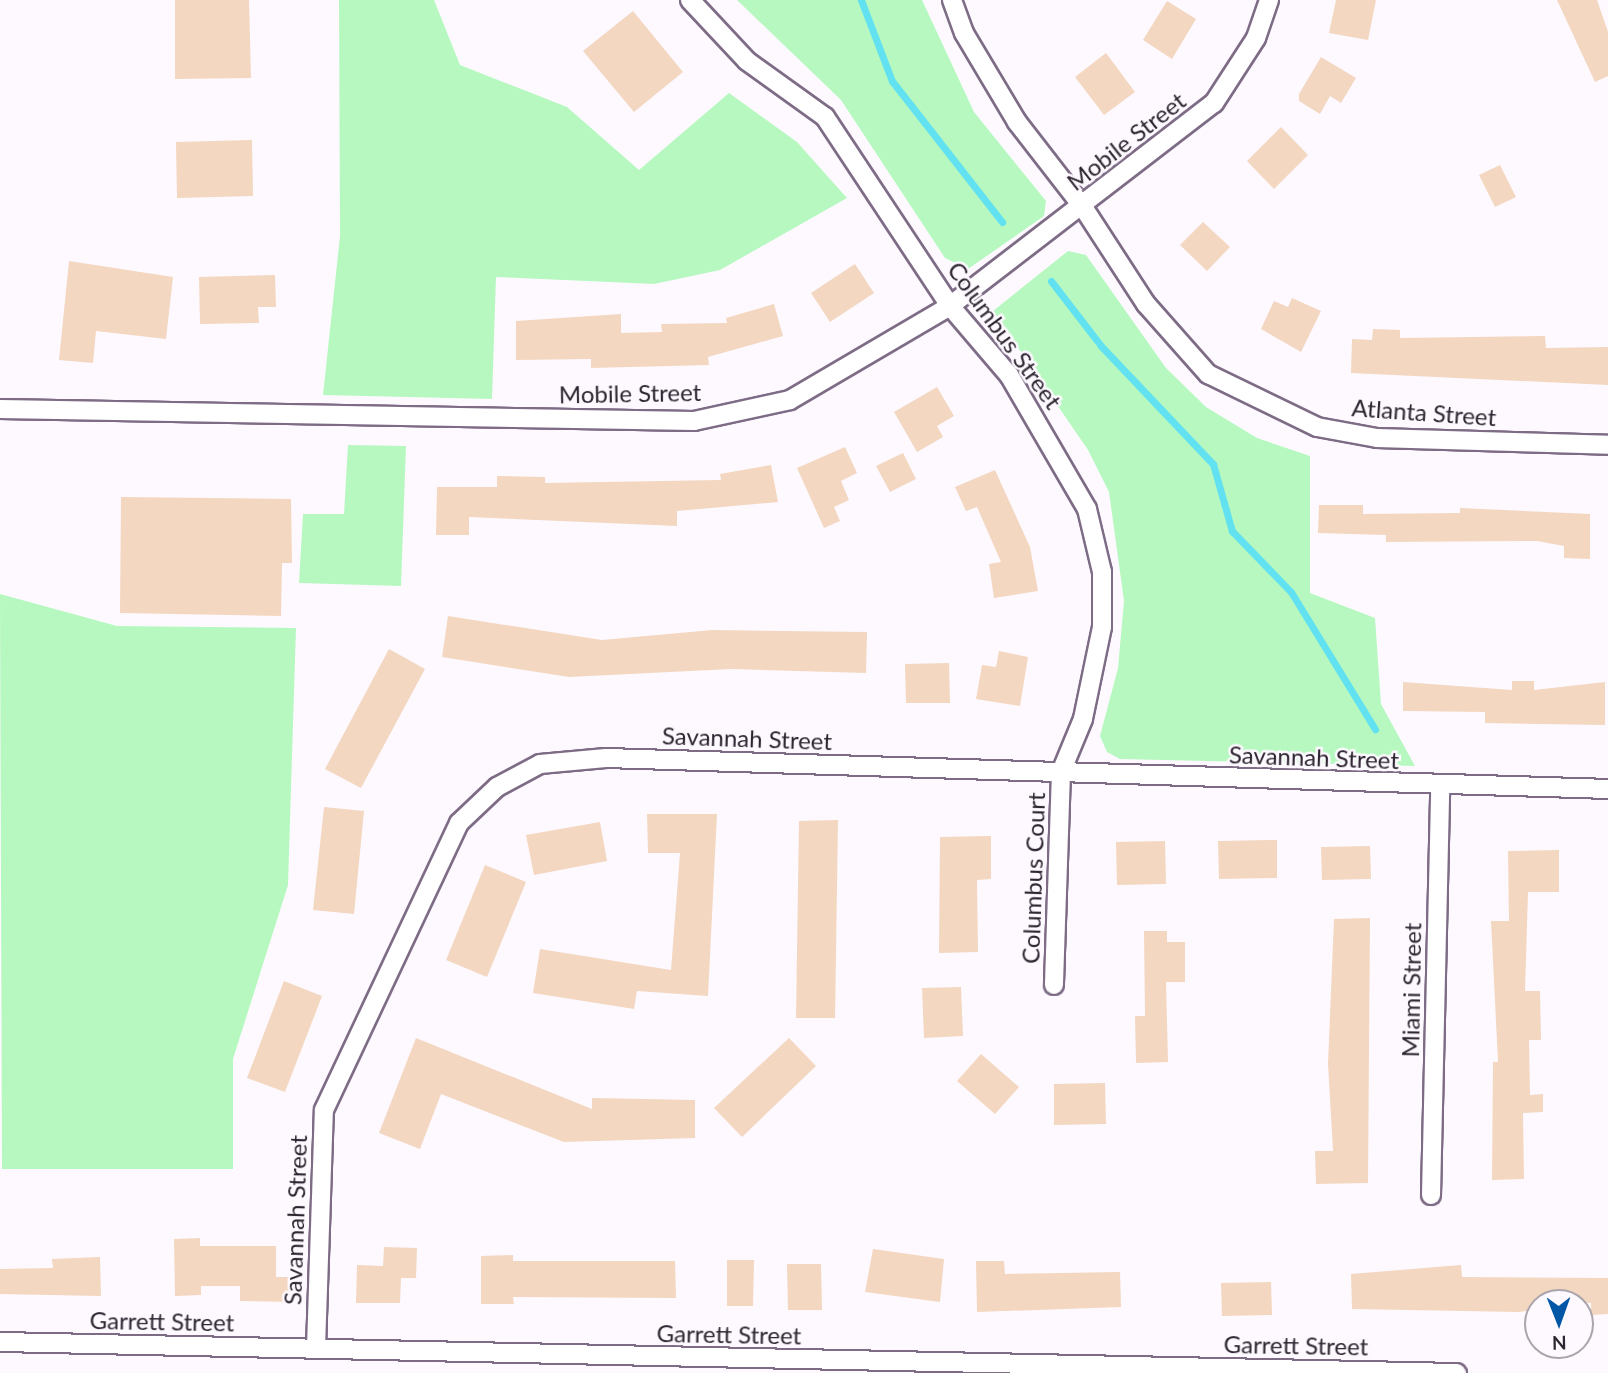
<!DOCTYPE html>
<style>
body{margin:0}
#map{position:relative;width:1608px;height:1373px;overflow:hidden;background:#fdf9ff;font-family:Lato,sans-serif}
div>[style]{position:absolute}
.green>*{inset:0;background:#b7f8c0}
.stream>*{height:7px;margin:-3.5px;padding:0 3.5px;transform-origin:3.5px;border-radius:3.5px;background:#62e2f0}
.building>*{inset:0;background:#f3d7c0}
.roads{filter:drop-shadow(2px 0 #7e6c86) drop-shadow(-2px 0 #7e6c86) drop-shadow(0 2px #7e6c86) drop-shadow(0 -2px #7e6c86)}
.street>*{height:18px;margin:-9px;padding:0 9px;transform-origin:9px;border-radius:9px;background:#fff}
span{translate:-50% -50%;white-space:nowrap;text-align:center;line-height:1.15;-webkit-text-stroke:5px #fdf9ff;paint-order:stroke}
.street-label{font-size:24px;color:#2d2530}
.north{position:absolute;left:1524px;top:1289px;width:70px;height:70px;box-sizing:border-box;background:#fdf9ff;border:2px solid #aaa4ac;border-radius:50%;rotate:179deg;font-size:19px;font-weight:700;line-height:28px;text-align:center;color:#2d2530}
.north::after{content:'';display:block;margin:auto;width:24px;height:32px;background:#0157a5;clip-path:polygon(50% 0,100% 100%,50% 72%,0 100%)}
</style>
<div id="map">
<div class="green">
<div style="clip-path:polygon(339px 0,434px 0,460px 65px,567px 107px,639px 170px,729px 93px,797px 142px,847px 198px,720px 270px,654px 284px,496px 277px,492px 399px,323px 395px,340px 236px)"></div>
<div style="clip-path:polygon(737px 0,922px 0,974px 112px,1046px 201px,1044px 216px,968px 269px,945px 258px,841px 100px)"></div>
<div style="clip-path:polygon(1068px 251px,1086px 255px,1166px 368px,1206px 407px,1257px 438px,1310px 456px,1310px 593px,1375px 618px,1381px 704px,1415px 766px,1120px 759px,1107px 752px,1100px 736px,1118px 668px,1124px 601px,1109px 492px,1088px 450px,993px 311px)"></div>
<div style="clip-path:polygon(348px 445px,406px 446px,401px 586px,299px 583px,303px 514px,344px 514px)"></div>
<div style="clip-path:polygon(0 594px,117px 626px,296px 628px,288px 885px,233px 1059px,233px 1169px,2px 1169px)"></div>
</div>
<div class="stream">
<div style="left:861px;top:0;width:87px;rotate:69.1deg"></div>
<div style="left:892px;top:81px;width:179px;rotate:52deg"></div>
<div style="left:1051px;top:281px;width:82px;rotate:52.4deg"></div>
<div style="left:1101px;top:346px;width:163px;rotate:46.5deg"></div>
<div style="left:1213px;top:464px;width:70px;rotate:74.2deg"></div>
<div style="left:1232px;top:531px;width:85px;rotate:46deg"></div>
<div style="left:1291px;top:592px;width:161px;rotate:58.5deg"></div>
</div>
<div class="building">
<div style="clip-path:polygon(175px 0,249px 0,251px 78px,175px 79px)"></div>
<div style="clip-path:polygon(1336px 0,1376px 0,1368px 40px,1329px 33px)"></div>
<div style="clip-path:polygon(1557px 0,1597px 0,1608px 32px,1608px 76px,1595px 82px)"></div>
<div style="clip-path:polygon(1167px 1px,1196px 19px,1172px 59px,1143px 40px)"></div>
<div style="clip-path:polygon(633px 11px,683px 72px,634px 112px,583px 51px)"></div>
<div style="clip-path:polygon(1106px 53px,1135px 92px,1104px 115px,1075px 77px)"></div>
<div style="clip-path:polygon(1321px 57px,1356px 78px,1341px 103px,1330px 96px,1320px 114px,1299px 101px,1299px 94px)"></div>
<div style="clip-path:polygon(1281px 127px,1308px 155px,1274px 189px,1247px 161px)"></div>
<div style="clip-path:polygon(252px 140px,253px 196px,177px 198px,176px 142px)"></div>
<div style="clip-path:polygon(1500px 165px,1516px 197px,1495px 207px,1479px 175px)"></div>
<div style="clip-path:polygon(1203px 222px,1230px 247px,1207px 271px,1180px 245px)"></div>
<div style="clip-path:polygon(69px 261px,173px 277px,166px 339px,96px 331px,93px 363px,59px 360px)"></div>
<div style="clip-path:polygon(855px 264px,874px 293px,830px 322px,811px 293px)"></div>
<div style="clip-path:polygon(275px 275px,276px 307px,258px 307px,259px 323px,200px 324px,199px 277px)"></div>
<div style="clip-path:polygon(1292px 298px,1321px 311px,1301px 352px,1261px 329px,1274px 301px,1288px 307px)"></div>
<div style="clip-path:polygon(774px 304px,783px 336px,708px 357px,709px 365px,591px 368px,591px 359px,516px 360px,516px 321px,621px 314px,621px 333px,662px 332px,661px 324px,727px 323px,726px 318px)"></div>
<div style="clip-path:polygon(1373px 329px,1400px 330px,1400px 338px,1545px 336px,1546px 348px,1608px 347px,1608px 385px,1351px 373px,1352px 339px,1372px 340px)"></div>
<div style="clip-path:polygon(937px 387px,954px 416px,937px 426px,943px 437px,917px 452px,894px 412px)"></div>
<div style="clip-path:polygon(845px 447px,857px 473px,841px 481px,849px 500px,834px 507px,840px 521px,824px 528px,797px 468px)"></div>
<div style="clip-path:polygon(903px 453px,916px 479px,890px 492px,876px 466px)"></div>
<div style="clip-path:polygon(771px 465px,778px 502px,677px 511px,677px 526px,469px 517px,469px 535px,436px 535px,437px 487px,497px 487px,497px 476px,545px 477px,545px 483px,721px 480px,720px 474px)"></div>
<div style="clip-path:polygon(995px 470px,1030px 547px,1038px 591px,994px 598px,989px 564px,1001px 562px,977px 507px,966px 511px,955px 487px)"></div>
<div style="clip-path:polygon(121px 497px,291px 499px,292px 563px,282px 563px,281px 616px,120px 613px)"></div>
<div style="clip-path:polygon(1319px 505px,1363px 505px,1363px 514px,1460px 513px,1460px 508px,1590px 514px,1590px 559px,1564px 558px,1564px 546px,1537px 541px,1386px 542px,1386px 535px,1318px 533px)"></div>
<div style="clip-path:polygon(448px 616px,602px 640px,712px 630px,867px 632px,866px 673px,731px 669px,569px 677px,442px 657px)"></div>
<div style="clip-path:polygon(389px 649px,425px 669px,361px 788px,325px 769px)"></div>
<div style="clip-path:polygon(999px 651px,1028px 657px,1020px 706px,976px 699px,982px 665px,996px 667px)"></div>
<div style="clip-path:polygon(949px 663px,950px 703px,906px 703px,905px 664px)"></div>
<div style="clip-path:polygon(1512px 681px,1534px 681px,1534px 690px,1605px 682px,1605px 725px,1485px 723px,1485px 712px,1403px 711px,1403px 682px,1512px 690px)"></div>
<div style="clip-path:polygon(324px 807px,364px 811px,354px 914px,313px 910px)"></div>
<div style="clip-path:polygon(647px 814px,717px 814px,708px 996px,637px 991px,634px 1009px,533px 993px,540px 949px,671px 970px,680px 853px,648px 853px)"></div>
<div style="clip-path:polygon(838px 820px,835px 1018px,796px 1018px,799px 821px)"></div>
<div style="clip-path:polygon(600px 822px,607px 861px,534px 875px,526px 835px)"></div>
<div style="clip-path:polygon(991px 836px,991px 879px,977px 880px,978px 952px,939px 953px,940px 837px)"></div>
<div style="clip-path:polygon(1277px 840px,1277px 878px,1219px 879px,1218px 841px)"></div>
<div style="clip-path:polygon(1165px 841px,1166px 884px,1117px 885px,1116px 842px)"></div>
<div style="clip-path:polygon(1370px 846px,1371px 879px,1322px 880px,1321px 847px)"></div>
<div style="clip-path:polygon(1559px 850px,1559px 892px,1528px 892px,1525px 991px,1540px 991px,1541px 1040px,1529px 1040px,1530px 1095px,1543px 1094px,1543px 1112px,1523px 1113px,1524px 1179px,1492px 1180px,1493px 1062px,1498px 1062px,1491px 921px,1509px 921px,1508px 851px)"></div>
<div style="clip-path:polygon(485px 865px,526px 882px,487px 977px,446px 960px)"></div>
<div style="clip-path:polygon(1370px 918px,1368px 1183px,1316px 1184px,1315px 1151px,1333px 1151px,1328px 1064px,1334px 919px)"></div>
<div style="clip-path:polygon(1144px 931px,1167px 931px,1167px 942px,1185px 942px,1185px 982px,1166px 982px,1168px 1062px,1136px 1063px,1135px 1016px,1145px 1016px)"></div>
<div style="clip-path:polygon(284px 981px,322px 996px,285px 1092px,247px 1078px)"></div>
<div style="clip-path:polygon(961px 987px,963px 1036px,924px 1038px,922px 988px)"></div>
<div style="clip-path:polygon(416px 1038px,592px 1109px,592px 1098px,695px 1100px,695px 1138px,564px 1142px,441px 1094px,420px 1149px,379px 1133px)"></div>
<div style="clip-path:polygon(789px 1038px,816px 1066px,742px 1137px,714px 1108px)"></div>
<div style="clip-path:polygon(981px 1054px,1019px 1087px,995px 1114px,957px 1081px)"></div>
<div style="clip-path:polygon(1105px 1083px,1106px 1124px,1054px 1125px,1054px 1084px)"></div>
<div style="clip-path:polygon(200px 1238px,200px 1246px,276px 1246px,276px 1277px,292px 1277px,292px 1302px,240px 1301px,240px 1286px,201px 1286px,201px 1295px,175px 1296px,174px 1239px)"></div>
<div style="clip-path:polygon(384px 1247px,417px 1248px,416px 1278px,401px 1278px,400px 1303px,356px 1303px,357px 1265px,383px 1266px)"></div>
<div style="clip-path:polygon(873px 1249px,944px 1259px,940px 1302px,865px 1292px)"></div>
<div style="clip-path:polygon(513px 1255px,513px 1261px,675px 1261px,676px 1298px,513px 1297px,514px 1304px,481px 1304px,481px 1256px)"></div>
<div style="clip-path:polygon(100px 1257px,101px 1296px,0 1294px,0 1269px,53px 1268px,52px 1259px)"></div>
<div style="clip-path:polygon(727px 1260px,754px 1260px,753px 1306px,727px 1306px)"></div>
<div style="clip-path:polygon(976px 1261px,1004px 1261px,1005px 1274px,1120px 1272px,1121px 1307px,977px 1312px)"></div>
<div style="clip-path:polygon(787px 1264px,821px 1264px,822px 1310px,788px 1310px)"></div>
<div style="clip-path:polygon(1461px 1265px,1462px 1277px,1608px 1278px,1608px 1314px,1591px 1315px,1591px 1303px,1538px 1303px,1538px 1309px,1519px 1312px,1352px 1309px,1351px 1274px)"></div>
<div style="clip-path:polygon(1271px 1282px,1272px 1315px,1222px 1316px,1221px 1283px)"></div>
</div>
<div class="roads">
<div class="street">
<div style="left:690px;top:0;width:83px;rotate:46.9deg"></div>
<div style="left:747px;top:61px;width:96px;rotate:35.7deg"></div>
<div style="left:825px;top:117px;width:227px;rotate:56.5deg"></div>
<div style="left:950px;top:306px;width:91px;rotate:49.5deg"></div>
<div style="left:1009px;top:375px;width:155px;rotate:59.8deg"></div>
<div style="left:1087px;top:509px;width:65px;rotate:76.6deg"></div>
<div style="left:1102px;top:572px;width:55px;rotate:90deg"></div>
<div style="left:1102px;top:627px;width:94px;rotate:101.7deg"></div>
<div style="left:1083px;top:719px;width:57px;rotate:112.5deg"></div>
<div style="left:1061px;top:772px;width:213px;rotate:91.9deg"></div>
<div style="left:952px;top:0;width:35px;rotate:70deg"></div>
<div style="left:964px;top:33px;width:104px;rotate:59.2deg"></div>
<div style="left:1017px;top:122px;width:108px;rotate:52.2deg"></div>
<div style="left:1083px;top:207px;width:116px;rotate:57deg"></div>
<div style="left:1146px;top:304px;width:94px;rotate:48.5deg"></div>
<div style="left:1208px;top:374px;width:121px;rotate:25.9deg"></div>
<div style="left:1317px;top:427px;width:61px;rotate:10.4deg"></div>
<div style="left:1377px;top:438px;width:231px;rotate:1.7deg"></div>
<div style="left:0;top:409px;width:694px;rotate:0.99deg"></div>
<div style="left:694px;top:421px;width:98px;rotate:-12.3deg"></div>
<div style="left:790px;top:400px;width:186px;rotate:-30.4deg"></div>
<div style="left:950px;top:306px;width:333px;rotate:-37.6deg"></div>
<div style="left:1214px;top:103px;width:77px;rotate:-57.1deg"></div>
<div style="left:1256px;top:38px;width:40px;rotate:-71.1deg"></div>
<div style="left:1431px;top:1195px;width:410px;rotate:-88.7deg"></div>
<div style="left:0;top:1342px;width:1457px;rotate:1.22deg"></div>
<div style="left:316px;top:1348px;width:238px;rotate:-88.1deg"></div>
<div style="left:324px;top:1110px;width:317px;rotate:-64.8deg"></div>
<div style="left:459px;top:823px;width:52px;rotate:-43.5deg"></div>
<div style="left:497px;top:787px;width:49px;rotate:-28.1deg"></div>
<div style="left:540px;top:764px;width:66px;rotate:-5.2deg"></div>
<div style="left:606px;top:758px;width:1002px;rotate:1.77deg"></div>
</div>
</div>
<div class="street-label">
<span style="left:1126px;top:141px;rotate:-38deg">Mobile Street</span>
<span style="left:1005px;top:335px;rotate:54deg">Columbus Street</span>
<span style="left:630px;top:393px;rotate:-1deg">Mobile Street</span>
<span style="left:1424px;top:412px;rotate:4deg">Atlanta Street</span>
<span style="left:747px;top:738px;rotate:2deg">Savannah Street</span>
<span style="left:1314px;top:757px;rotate:2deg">Savannah Street</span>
<span style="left:1033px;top:878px;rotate:-88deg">Columbus Court</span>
<span style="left:1411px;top:990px;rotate:-89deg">Miami Street</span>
<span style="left:295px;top:1220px;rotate:-88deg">Savannah Street</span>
<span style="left:162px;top:1321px;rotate:1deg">Garrett Street</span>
<span style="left:729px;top:1334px;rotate:1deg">Garrett Street</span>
<span style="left:1296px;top:1345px;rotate:1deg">Garrett Street</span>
</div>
<div class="north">N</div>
</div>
